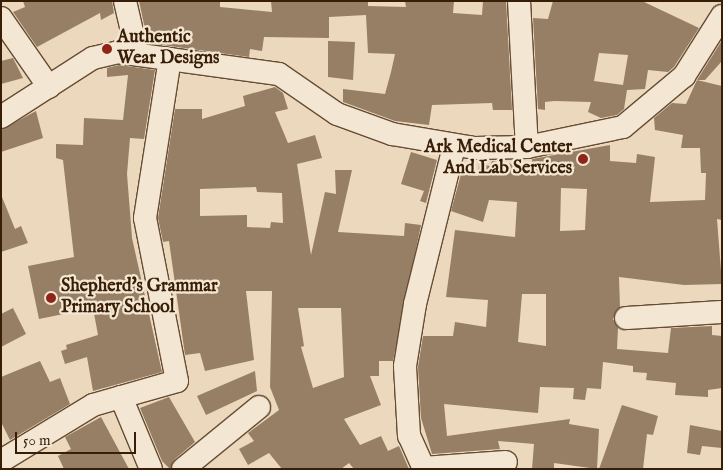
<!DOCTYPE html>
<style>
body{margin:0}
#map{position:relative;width:723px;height:470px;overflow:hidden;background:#ecd8bc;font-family:"IM FELL English",serif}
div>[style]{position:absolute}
.building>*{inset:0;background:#967f65}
.roads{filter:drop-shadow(1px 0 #664c34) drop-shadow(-1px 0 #664c34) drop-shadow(0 1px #664c34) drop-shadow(0 -1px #664c34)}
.minor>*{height:22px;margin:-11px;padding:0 11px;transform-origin:11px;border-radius:11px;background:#f3e6d3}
.dots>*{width:14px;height:14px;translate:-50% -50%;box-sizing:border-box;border:2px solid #f3e6d3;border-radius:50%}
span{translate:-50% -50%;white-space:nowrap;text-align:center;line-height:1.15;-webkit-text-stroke:4.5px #f3e6d3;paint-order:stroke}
.poi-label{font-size:18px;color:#391e07;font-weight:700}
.left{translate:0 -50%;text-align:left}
.right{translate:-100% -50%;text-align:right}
.frame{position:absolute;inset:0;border:2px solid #391e07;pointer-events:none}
.scale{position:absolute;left:15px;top:432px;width:121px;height:22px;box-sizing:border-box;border:2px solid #391e07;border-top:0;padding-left:6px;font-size:15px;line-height:18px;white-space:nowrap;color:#391e07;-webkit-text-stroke:4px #f3e6d3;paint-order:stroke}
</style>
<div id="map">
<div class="building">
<div style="clip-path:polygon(23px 1px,112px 1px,114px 13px,101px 20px,100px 13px,37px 47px,13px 12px,25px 7px)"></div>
<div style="clip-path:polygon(139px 1px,220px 1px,220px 7px,272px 12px,271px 1px,368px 1px,368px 6px,406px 7px,405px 1px,454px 1px,453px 13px,482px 15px,483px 1px,506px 1px,512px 110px,493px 110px,492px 103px,432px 105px,429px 125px,395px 121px,343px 102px,343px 89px,385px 94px,391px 72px,395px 54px,368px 53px,366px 15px,329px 17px,329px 38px,264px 37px,262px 51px,250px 49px,249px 57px,148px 43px)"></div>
<div style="clip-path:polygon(evenodd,553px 1px,642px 1px,699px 28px,674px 67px,668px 72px,648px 70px,645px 89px,627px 90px,624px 109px,617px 115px,601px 118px,588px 112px,591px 102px,554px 101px,545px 102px,545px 110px,538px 109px,533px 18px,548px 19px,553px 1px,599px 53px,628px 55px,623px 85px,594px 81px,599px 53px)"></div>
<div style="clip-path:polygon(328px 41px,355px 42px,353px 80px,328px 77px)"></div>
<div style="clip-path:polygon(721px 42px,722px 61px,705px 80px,697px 80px)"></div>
<div style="clip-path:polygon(13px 58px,23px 78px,1px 84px,1px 61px)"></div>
<div style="clip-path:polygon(119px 65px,155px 70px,144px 139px,130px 138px,127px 174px,132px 238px,162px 372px,93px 391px,87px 357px,65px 364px,61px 351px,67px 349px,66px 345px,98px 335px,93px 308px,39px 319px,28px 266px,74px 257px,63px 160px,56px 158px,56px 144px,83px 145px,84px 118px,123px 120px,128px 75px,107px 77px,107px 68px)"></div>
<div style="clip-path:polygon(evenodd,697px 80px,722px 86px,722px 220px,717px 219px,722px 284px,684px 285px,619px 277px,620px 307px,613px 319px,618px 328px,617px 349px,668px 353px,671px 328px,712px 326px,712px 335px,722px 336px,722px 388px,708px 390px,708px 397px,675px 395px,676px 383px,646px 380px,647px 373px,633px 372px,633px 366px,603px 362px,601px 389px,587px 388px,585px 400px,573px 399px,574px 388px,540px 387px,538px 413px,444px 404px,447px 436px,570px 419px,569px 424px,599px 429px,597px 469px,554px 463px,554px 469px,532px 469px,534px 444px,498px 441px,500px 449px,432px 454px,421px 418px,418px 367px,423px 336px,453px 336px,455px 322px,486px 327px,488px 300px,446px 297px,455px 230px,515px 237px,517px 202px,489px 200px,483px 222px,451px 211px,461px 174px,478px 176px,479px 164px,490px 166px,492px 161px,532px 167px,532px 159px,610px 145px,610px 161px,636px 163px,637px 154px,655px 157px,650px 202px,705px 200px,706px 173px,701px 173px,700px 148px,681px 148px,683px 135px,655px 130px,654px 118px,672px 103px,686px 104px,697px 80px,561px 188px,587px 189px,585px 230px,560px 231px,561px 188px,697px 80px,522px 294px,546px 294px,546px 346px,518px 342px,522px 294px)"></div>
<div style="clip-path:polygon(evenodd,275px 87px,283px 93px,288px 109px,275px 112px,288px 143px,315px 135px,322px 158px,297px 164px,311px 255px,325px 192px,336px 194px,335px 170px,352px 170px,338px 232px,404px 236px,405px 223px,421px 225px,393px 361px,379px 361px,379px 376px,370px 376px,381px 405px,344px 419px,360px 445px,381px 436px,388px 451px,399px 446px,409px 469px,354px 469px,349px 463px,341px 469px,282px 469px,269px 453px,248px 465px,239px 449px,254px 441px,248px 433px,279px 410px,270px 387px,272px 291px,246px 291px,254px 360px,205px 371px,200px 353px,185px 355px,169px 241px,163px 242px,158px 218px,175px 109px,202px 109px,202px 119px,245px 106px,243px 96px,275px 87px,256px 187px,257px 192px,282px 193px,283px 223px,271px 222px,270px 228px,247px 227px,247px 215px,200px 216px,200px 189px,256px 187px,275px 87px,298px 308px,341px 308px,344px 377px,313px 388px,301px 347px,304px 346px,298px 308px)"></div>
<div style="clip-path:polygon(36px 111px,43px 138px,1px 152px,1px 130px)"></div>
<div style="clip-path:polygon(411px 152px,437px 160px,426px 203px,420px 201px,424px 191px,401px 184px)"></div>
<div style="clip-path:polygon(2px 197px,15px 229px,21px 226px,28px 243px,1px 252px)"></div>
<div style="clip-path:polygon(13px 308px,26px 334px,1px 347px,1px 314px)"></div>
<div style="clip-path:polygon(40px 361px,50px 382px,60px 378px,70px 404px,10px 440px,1px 422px,1px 377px)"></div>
<div style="clip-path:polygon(255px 371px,257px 391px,206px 415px,197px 396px)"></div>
<div style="clip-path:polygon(169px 397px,195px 442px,175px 459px,170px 469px,162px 461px,140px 408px)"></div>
<div style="clip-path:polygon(622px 405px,658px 416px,653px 435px,647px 434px,643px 469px,599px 469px)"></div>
<div style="clip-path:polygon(101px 417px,129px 469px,64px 469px,58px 456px,71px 449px,65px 437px)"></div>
<div style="clip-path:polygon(690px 425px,722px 431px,722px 448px,702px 446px,700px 455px,687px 453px)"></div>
</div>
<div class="roads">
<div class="minor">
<div style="left:125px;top:1px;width:53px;rotate:77deg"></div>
<div style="left:519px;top:1px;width:146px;rotate:86.9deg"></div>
<div style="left:1px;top:18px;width:84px;rotate:55.2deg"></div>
<div style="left:1px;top:117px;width:109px;rotate:-32.7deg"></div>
<div style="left:93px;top:58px;width:26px;rotate:-13deg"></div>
<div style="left:118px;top:52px;width:162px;rotate:7.8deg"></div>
<div style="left:279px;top:74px;width:70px;rotate:34.6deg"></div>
<div style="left:337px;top:114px;width:59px;rotate:20deg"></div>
<div style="left:392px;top:134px;width:84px;rotate:9.6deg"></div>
<div style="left:475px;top:148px;width:52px;rotate:-1.1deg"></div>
<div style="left:527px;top:147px;width:98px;rotate:-11.8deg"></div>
<div style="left:623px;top:127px;width:80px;rotate:-39.9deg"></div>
<div style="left:684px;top:76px;width:71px;rotate:-57.7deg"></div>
<div style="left:626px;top:318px;width:96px;rotate:-3.6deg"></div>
<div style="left:1px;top:461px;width:108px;rotate:-31.3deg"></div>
<div style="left:93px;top:405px;width:29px;rotate:-16deg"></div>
<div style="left:423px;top:468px;width:83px;rotate:-4.1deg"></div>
<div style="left:151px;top:469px;width:78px;rotate:-112.6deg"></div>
<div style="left:121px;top:397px;width:58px;rotate:-15.9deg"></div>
<div style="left:177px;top:381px;width:166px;rotate:-101.1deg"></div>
<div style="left:145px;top:218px;width:161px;rotate:-81.1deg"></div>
<div style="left:183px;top:469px;width:98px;rotate:-39.2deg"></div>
<div style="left:424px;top:469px;width:36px;rotate:-114deg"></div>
<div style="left:409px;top:436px;width:70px;rotate:-93.3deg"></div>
<div style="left:405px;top:366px;width:63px;rotate:-80.8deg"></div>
<div style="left:415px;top:304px;width:163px;rotate:-76.1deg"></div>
</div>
</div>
<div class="dots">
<div style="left:107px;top:49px;background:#8f2418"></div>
<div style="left:583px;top:159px;background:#8f2418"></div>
<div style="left:51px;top:298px;background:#8f2418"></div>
</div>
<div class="poi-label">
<span class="left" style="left:117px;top:49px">Authentic<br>Wear Designs</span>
<span class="right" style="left:572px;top:159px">Ark Medical Center<br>And Lab Services</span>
<span class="left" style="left:61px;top:298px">Shepherd's Grammar<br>Primary School</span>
</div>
<div class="frame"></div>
<div class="scale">50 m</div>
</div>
